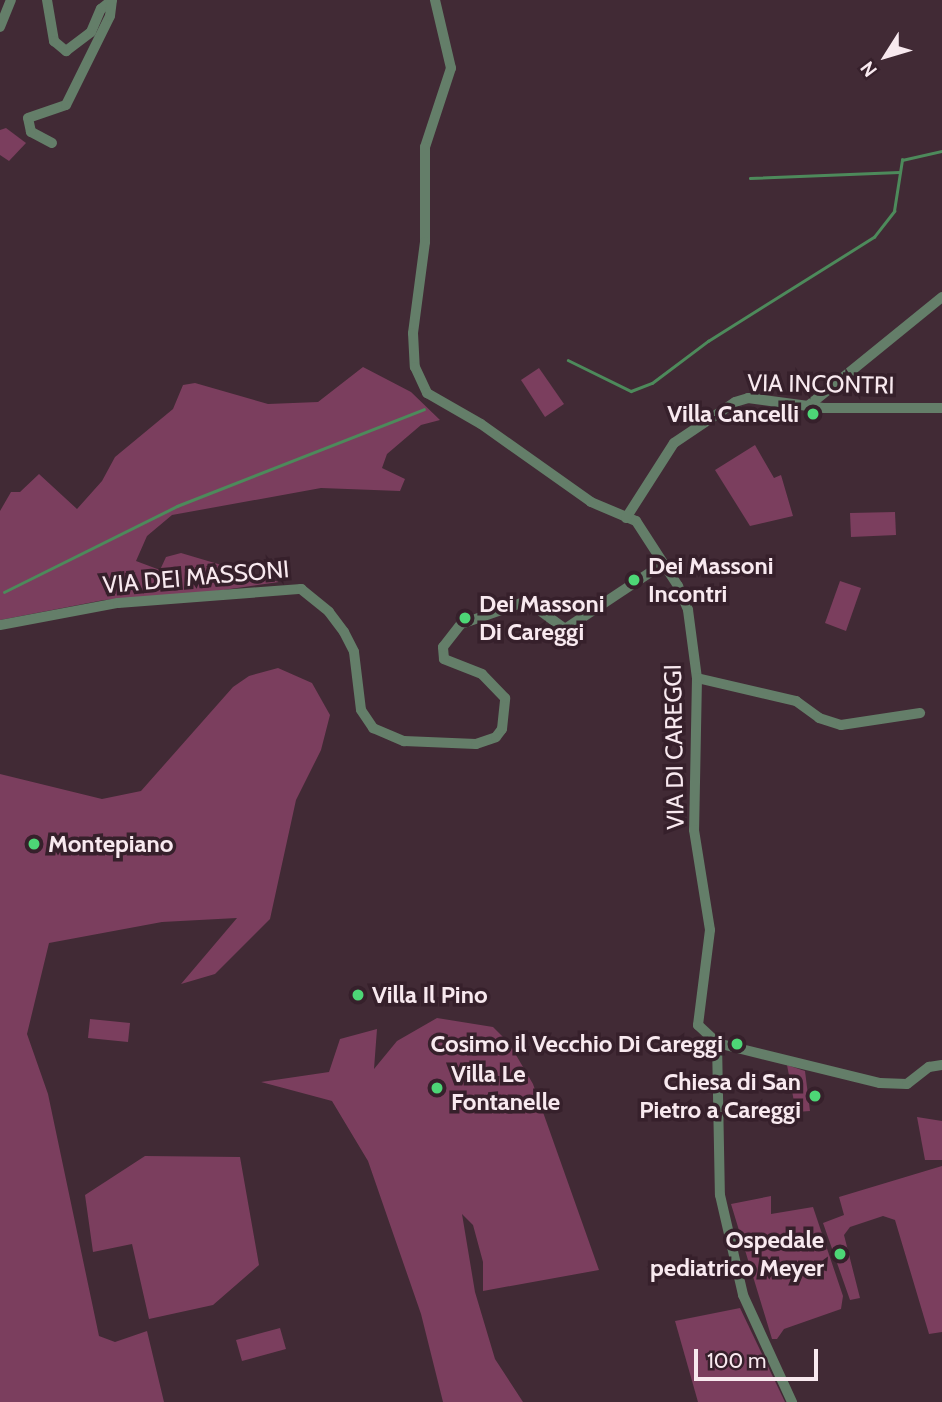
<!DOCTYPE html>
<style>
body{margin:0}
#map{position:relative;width:942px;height:1402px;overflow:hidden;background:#412a35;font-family:Cabin,sans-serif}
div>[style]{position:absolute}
.green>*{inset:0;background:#7b3e5e}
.stream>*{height:2.5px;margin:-1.25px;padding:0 1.25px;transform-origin:1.25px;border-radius:1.25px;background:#4d8a5b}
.minor>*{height:10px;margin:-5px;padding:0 5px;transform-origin:5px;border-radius:5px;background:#647e69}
.dots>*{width:19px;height:19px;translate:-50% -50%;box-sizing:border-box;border:4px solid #36202b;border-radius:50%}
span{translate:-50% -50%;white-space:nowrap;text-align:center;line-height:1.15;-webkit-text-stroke:7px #36202b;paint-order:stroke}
.street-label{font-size:24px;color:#f8e9ef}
.poi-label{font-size:24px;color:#f8e9ef;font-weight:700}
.right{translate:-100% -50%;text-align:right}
.left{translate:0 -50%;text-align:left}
.north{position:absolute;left:851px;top:21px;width:70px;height:70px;-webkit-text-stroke:5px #36202b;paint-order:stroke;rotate:233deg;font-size:19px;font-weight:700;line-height:28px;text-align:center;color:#f8e9ef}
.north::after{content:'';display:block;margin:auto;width:24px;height:32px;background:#f8e9ef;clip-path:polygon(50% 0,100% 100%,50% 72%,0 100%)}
.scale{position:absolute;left:694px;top:1349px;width:124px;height:32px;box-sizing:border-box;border:4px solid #f8e9ef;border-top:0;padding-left:9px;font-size:21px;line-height:24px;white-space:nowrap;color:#f8e9ef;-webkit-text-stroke:5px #36202b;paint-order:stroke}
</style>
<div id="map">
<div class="green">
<div style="clip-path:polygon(6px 128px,26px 143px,9px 161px,0 155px,0 130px)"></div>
<div style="clip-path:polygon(363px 367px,411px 392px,440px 420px,421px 425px,387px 454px,382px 468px,405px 479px,400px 491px,321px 488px,172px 515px,147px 536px,136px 561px,160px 570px,166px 557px,181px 553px,279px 582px,189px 595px,104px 600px,0 620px,0 511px,11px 492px,20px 492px,39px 474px,77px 509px,102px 481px,115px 457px,173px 409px,183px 385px,195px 383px,268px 404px,318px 402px)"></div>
<div style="clip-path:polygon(539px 368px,564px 404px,545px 417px,521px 380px)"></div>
<div style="clip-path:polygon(755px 445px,774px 478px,781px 475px,793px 516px,750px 526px,715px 470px)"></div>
<div style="clip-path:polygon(895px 512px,896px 535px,851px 537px,850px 513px)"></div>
<div style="clip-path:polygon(840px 581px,861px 588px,846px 631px,825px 623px)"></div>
<div style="clip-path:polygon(278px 668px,312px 683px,330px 715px,321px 750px,296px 800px,270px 919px,215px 974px,181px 984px,237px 918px,162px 922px,49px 943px,27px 1034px,48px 1094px,99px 1336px,115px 1342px,147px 1331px,164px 1402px,0 1402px,0 774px,102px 799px,141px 791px,233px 687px,249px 676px)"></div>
<div style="clip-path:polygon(437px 1018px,493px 1027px,509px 1043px,533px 1084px,599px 1270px,483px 1291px,483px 1262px,473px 1225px,462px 1214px,475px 1292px,495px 1359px,523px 1402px,443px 1402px,421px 1314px,368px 1161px,332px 1101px,261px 1082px,329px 1072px,340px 1039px,377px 1029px,374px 1069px,397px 1041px)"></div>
<div style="clip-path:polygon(90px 1019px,130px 1023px,128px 1042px,88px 1038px)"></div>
<div style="clip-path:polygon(787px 1065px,805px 1071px,810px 1111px,796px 1112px)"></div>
<div style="clip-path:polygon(917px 1117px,942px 1121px,942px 1160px,925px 1160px)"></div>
<div style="clip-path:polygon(145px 1156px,240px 1157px,259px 1265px,213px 1305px,149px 1319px,132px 1244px,93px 1252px,85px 1195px)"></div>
<div style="clip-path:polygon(942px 1166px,942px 1332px,929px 1334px,895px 1220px,883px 1216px,850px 1227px,844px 1235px,860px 1298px,850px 1300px,823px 1223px,844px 1215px,839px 1197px)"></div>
<div style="clip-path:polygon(771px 1196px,771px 1214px,813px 1207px,843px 1296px,841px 1309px,784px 1329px,777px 1339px,772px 1339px,731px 1204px)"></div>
<div style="clip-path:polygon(740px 1308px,785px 1402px,698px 1402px,675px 1321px)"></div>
<div style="clip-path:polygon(280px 1328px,286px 1349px,242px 1361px,236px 1340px)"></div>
</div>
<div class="stream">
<div style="left:750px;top:178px;width:149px;rotate:-2.3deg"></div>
<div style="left:568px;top:360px;width:70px;rotate:26.2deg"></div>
<div style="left:631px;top:391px;width:22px;rotate:-21deg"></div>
<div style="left:652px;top:383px;width:70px;rotate:-36.9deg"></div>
<div style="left:708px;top:341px;width:196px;rotate:-32.1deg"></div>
<div style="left:874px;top:237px;width:33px;rotate:-52deg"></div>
<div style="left:894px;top:211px;width:52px;rotate:-81.1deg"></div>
<div style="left:902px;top:160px;width:41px;rotate:-12.7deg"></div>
<div style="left:4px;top:592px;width:193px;rotate:-26.4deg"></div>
<div style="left:177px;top:506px;width:265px;rotate:-21.4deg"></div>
</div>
<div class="minor">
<div style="left:47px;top:0;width:42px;rotate:80.3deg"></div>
<div style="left:54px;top:41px;width:16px;rotate:40deg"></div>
<div style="left:66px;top:51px;width:31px;rotate:-37deg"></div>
<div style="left:91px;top:32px;width:25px;rotate:-67deg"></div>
<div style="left:101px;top:9px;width:14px;rotate:-39deg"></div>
<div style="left:435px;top:0;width:70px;rotate:76.8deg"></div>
<div style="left:451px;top:68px;width:83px;rotate:108.2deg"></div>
<div style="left:425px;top:147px;width:95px;rotate:90deg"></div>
<div style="left:425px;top:242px;width:92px;rotate:97.5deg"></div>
<div style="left:413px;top:333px;width:34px;rotate:87deg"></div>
<div style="left:415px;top:367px;width:29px;rotate:65deg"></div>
<div style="left:427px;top:393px;width:62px;rotate:29.9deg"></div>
<div style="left:481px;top:424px;width:135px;rotate:35.3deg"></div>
<div style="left:591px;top:502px;width:49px;rotate:22.9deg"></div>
<div style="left:636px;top:521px;width:77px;rotate:57.1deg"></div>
<div style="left:678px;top:586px;width:26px;rotate:67deg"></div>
<div style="left:688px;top:610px;width:69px;rotate:82.5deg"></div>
<div style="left:697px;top:678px;width:152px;rotate:91.1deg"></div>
<div style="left:694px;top:830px;width:101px;rotate:80.9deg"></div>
<div style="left:710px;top:930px;width:96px;rotate:97.2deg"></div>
<div style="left:698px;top:1025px;width:26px;rotate:43deg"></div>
<div style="left:717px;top:1043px;width:168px;rotate:13.8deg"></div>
<div style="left:880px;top:1083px;width:27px;rotate:2deg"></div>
<div style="left:907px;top:1084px;width:28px;rotate:-38deg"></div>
<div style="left:929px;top:1067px;width:13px;rotate:-9deg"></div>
<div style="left:0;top:27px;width:29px;rotate:-68deg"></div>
<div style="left:52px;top:143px;width:24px;rotate:-152deg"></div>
<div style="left:31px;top:132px;width:14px;rotate:-102deg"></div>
<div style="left:28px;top:118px;width:40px;rotate:-18.9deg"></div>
<div style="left:66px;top:105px;width:99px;rotate:-63.7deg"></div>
<div style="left:110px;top:16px;width:16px;rotate:-83deg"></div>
<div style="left:808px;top:406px;width:173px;rotate:-39.1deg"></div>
<div style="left:626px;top:518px;width:89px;rotate:-57.4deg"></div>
<div style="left:674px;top:443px;width:73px;rotate:-33.9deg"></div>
<div style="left:735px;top:402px;width:14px;rotate:-17deg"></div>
<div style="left:748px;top:398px;width:76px;rotate:7.6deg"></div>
<div style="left:823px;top:408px;width:119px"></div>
<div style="left:0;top:625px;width:120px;rotate:-10.6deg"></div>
<div style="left:118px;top:603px;width:184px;rotate:-4.4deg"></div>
<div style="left:301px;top:589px;width:36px;rotate:39deg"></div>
<div style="left:329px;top:612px;width:25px;rotate:53deg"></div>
<div style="left:344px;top:632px;width:22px;rotate:63deg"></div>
<div style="left:354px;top:652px;width:58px;rotate:83.1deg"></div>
<div style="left:361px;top:710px;width:22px;rotate:56deg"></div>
<div style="left:373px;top:728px;width:34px;rotate:23deg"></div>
<div style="left:404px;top:741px;width:72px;rotate:2.4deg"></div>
<div style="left:476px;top:744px;width:21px;rotate:-19deg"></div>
<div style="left:496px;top:737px;width:10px;rotate:-53deg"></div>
<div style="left:502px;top:729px;width:31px;rotate:-84deg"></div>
<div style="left:505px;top:698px;width:33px;rotate:-134deg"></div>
<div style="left:482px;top:674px;width:41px;rotate:-158.5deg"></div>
<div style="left:444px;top:659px;width:12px;rotate:-95deg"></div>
<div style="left:443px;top:647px;width:29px;rotate:-52deg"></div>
<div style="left:461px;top:624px;width:70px;rotate:-19.2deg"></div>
<div style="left:527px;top:601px;width:47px;rotate:36.4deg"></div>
<div style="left:565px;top:629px;width:118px;rotate:-33.6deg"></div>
<div style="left:697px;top:678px;width:102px;rotate:13.1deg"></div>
<div style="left:796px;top:701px;width:29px;rotate:36deg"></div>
<div style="left:819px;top:718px;width:23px;rotate:18deg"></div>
<div style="left:841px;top:725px;width:80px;rotate:-8.6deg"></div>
<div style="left:717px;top:1043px;width:152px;rotate:88.9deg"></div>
<div style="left:720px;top:1195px;width:103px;rotate:77deg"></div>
<div style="left:743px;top:1295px;width:118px;rotate:65.4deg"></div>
</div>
<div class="dots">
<div style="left:813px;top:414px;background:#4dd676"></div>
<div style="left:634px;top:580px;background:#4dd676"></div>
<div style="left:465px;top:618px;background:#4dd676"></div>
<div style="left:34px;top:844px;background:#4dd676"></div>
<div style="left:358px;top:995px;background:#4dd676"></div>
<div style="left:737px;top:1044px;background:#4dd676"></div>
<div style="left:437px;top:1088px;background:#4dd676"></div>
<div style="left:815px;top:1096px;background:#4dd676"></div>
<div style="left:840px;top:1254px;background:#4dd676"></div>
</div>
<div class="street-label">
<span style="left:821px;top:384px;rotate:1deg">VIA INCONTRI</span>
<span style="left:196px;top:577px;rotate:-5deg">VIA DEI MASSONI</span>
<span style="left:674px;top:747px;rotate:-91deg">VIA DI CAREGGI</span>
</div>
<div class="poi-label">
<span class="right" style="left:799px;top:414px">Villa Cancelli</span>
<span class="left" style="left:648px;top:580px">Dei Massoni<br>Incontri</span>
<span class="left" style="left:479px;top:618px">Dei Massoni<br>Di Careggi</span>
<span class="left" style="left:48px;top:844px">Montepiano</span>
<span class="left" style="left:372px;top:995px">Villa Il Pino</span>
<span class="right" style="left:723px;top:1044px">Cosimo il Vecchio Di Careggi</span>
<span class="left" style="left:451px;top:1088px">Villa Le<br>Fontanelle</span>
<span class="right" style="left:801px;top:1096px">Chiesa di San<br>Pietro a Careggi</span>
<span class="right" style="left:824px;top:1254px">Ospedale<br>pediatrico Meyer</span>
</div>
<div class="north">N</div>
<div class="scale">100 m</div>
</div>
